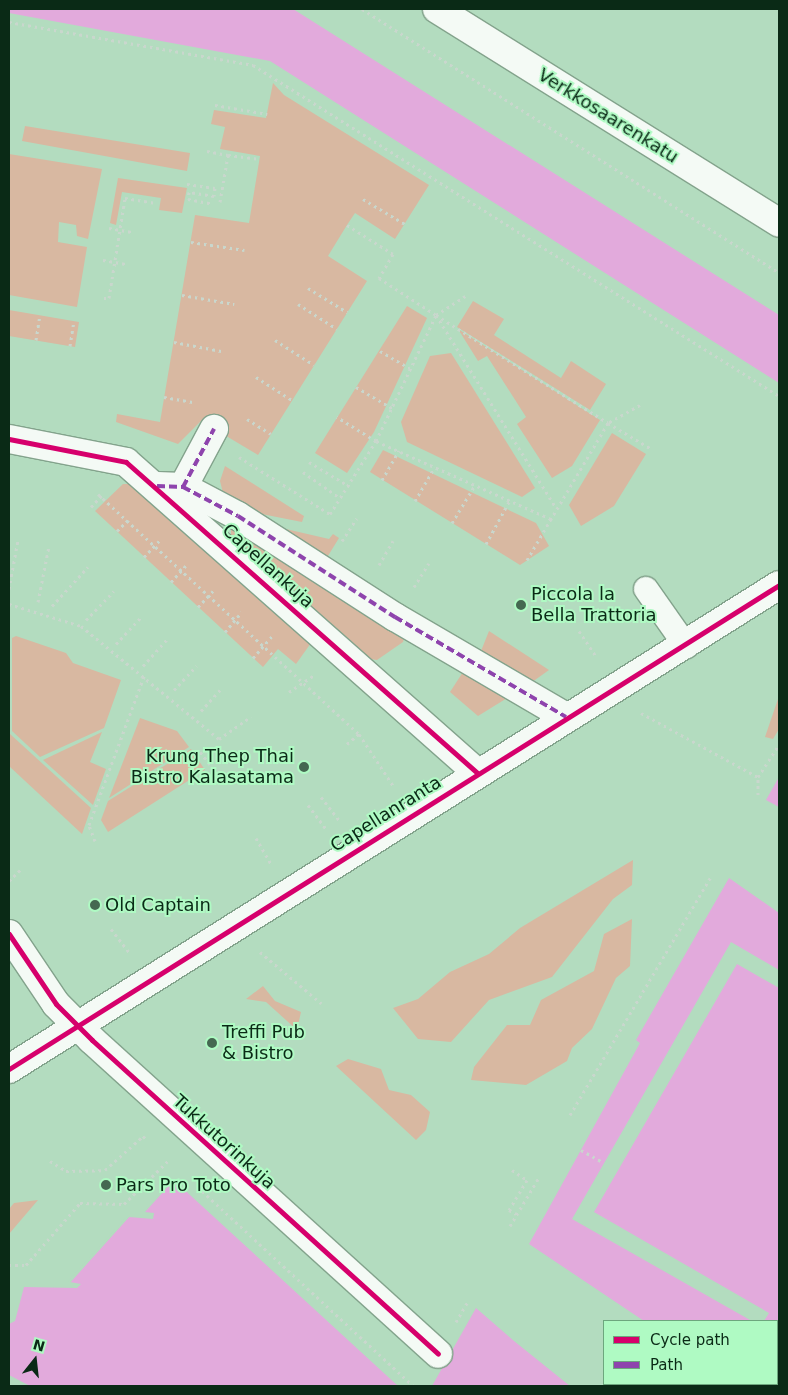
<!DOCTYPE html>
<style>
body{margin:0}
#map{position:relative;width:788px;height:1395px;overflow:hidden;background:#b3dcbf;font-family:"DejaVu Sans",sans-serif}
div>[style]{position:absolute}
.green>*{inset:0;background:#d8b8a1}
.water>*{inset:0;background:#e2aadc}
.pier>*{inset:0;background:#b3dcbf}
.path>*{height:3px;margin-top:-1.5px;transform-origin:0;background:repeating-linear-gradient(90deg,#c9d7cd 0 2.5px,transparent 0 6.5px)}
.roads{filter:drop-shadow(1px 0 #83a38c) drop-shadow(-1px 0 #83a38c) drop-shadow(0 1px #83a38c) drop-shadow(0 -1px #83a38c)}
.service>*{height:24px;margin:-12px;padding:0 12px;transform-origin:12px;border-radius:12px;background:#f4faf5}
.pedestrian>*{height:28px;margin:-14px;padding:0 14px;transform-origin:14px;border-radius:14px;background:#f4faf5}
.minor>*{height:28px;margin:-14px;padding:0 14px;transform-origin:14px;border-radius:14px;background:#f4faf5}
.quiet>*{height:4px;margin-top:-2px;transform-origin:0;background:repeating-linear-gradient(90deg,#8e44ad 0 8px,transparent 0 12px)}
.cycleway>*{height:5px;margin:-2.5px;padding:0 2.5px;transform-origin:2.5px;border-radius:2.5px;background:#d6006c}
.dots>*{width:14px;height:14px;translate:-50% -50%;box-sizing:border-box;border:2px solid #affac3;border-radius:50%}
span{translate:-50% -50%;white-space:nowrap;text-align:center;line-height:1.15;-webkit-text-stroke:4px #affac3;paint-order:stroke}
.street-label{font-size:18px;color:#0a2a16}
.poi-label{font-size:18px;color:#0a2a16}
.left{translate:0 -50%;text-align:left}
.right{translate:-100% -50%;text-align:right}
.frame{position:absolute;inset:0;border:10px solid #0a2a16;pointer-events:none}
.legend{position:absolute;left:603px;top:1320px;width:175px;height:65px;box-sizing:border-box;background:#affac3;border:1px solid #6da77e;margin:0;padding:6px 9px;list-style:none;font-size:15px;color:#0a2a16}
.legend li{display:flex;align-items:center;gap:10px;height:25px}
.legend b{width:25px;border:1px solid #6da77e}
.north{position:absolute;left:10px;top:1335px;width:50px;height:50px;-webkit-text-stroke:4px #affac3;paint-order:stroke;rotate:16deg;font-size:14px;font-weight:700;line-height:20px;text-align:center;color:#0a2a16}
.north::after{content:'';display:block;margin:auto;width:18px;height:22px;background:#0a2a16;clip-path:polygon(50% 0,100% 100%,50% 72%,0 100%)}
</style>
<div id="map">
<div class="green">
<div style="clip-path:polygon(273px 83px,284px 95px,429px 185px,395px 239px,355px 213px,347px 225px,328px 256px,367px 281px,258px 455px,201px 421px,178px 444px,116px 422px,117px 414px,160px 422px,195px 215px,249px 223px,260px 156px,220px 149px,225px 127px,211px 124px,214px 110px,266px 118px)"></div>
<div style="clip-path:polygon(25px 126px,190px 153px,187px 171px,22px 141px)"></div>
<div style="clip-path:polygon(9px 154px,102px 169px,88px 239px,77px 236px,76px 225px,59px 222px,58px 242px,87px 247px,77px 307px,9px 295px)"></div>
<div style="clip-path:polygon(118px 178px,187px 188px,182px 213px,159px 210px,161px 198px,122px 192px,116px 225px,110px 223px)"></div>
<div style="clip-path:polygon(473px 301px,504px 319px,494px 335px,561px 378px,571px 361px,606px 384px,590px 410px,457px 327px)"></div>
<div style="clip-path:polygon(407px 306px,427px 318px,374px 432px,347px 473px,315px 453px)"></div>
<div style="clip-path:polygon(9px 310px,79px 322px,75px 347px,9px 336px)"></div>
<div style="clip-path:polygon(458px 329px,600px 420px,572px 466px,552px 478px,517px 424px,526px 417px,487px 356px,478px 361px)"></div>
<div style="clip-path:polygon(451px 353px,535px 488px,522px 497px,407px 442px,401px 422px,430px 356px)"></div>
<div style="clip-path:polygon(612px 433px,646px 454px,614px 506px,581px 526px,569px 505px)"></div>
<div style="clip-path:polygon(383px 450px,536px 523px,549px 546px,520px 565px,370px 472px)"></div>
<div style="clip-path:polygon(225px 466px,304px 516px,302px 522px,237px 509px,225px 501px,220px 481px)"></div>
<div style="clip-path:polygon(123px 484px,131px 484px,311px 643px,296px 664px,278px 649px,263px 667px,95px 511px)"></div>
<div style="clip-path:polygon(260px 523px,329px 539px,333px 534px,339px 538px,323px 564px)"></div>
<div style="clip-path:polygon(231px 527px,405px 635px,403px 642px,377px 660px,370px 659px,231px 539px)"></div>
<div style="clip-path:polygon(489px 631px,549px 670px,528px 685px,481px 651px)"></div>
<div style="clip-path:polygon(16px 636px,66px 653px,73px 663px,121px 680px,104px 728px,40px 757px,12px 731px,12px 638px)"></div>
<div style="clip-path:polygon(463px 672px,512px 695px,478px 716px,450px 692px)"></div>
<div style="clip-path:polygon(779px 696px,779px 729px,773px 739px,765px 737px)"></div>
<div style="clip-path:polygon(140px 718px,177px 731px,189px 747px,109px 798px)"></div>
<div style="clip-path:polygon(102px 732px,90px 762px,106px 769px,93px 805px,43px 760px)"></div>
<div style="clip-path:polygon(9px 733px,91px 808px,82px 834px,9px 766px)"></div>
<div style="clip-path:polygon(191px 749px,205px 770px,108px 832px,101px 820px,108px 801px)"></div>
<div style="clip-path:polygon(633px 860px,632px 885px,613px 899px,552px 977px,489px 1000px,451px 1042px,418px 1039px,393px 1008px,418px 999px,450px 972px,489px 954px,520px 928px)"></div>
<div style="clip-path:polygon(632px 919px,630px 966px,616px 978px,592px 1029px,572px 1048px,567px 1061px,526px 1085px,471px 1080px,474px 1067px,507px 1025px,530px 1025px,541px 1000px,594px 971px,604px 934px)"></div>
<div style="clip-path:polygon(263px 986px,275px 1001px,301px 1012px,297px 1030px,266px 1002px,246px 999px)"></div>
<div style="clip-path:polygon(348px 1059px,381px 1069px,389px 1090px,411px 1095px,430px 1112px,426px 1130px,416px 1140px,336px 1066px)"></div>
<div style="clip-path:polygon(38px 1200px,9px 1234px,9px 1209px,14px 1203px)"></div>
</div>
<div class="water">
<div style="clip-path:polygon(9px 9px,293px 9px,779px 315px,779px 383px,270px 61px,9px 13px)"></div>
<div style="clip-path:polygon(779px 777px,779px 807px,766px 800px)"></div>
<div style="clip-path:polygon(729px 878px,779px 913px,779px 1386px,616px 1386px,777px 1384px,777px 1321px,644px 1321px,529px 1244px,640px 1043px,636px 1040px)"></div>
<div style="clip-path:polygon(174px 1180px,190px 1195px,398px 1386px,30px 1386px,9px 1375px,9px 1324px,15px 1321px,24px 1287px,77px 1288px,81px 1284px,70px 1282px,129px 1217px,153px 1219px,154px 1213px,145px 1212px)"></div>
<div style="clip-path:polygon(476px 1308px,514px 1341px,570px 1386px,432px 1386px)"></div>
</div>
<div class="pier">
<div style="clip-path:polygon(731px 942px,779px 970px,779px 988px,737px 964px,594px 1212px,769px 1313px,764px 1321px,750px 1320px,572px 1219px)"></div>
<div style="clip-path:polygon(126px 1217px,129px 1217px,69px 1284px,68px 1281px)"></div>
</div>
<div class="path">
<div style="left:362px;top:9px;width:494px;rotate:32.3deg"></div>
<div style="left:9px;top:22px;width:248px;rotate:10deg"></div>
<div style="left:253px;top:65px;width:621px;rotate:32.18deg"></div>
<div style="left:215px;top:105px;width:53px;rotate:9.8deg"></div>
<div style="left:207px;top:151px;width:21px;rotate:11deg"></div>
<div style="left:187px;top:184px;width:28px;rotate:8deg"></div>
<div style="left:215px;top:188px;width:8px;rotate:97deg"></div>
<div style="left:214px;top:196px;width:25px;rotate:-171deg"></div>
<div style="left:189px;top:192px;width:7px;rotate:98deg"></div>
<div style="left:188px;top:199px;width:25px;rotate:11deg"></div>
<div style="left:363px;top:199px;width:49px;rotate:30.8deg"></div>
<div style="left:220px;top:202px;width:48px;rotate:-80.3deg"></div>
<div style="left:228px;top:155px;width:31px;rotate:7deg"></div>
<div style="left:347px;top:225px;width:54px;rotate:32.2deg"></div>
<div style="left:393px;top:254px;width:28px;rotate:120deg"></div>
<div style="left:379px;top:278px;width:68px;rotate:33deg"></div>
<div style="left:436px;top:315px;width:227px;rotate:58.1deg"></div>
<div style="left:109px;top:228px;width:23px;rotate:10deg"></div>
<div style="left:191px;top:242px;width:54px;rotate:8.6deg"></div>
<div style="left:103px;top:260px;width:23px;rotate:10deg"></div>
<div style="left:308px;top:288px;width:46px;rotate:31.6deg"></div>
<div style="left:182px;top:295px;width:53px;rotate:9.8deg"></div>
<div style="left:104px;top:298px;width:5px"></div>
<div style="left:109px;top:298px;width:101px;rotate:-80.9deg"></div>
<div style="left:125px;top:198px;width:30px;rotate:9deg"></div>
<div style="left:298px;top:304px;width:46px;rotate:32.7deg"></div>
<div style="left:436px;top:315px;width:35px;rotate:-33deg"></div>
<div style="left:36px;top:340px;width:24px;rotate:-81deg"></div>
<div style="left:275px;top:340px;width:46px;rotate:32.7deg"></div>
<div style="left:174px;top:342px;width:48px;rotate:10.8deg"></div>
<div style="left:70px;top:346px;width:24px;rotate:-81deg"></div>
<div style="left:380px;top:351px;width:34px;rotate:30deg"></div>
<div style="left:256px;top:377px;width:43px;rotate:32.6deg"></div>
<div style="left:356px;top:387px;width:42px;rotate:30.3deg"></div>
<div style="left:164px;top:397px;width:29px;rotate:10deg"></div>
<div style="left:640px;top:405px;width:37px;rotate:151deg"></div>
<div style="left:608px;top:423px;width:49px;rotate:30.8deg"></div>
<div style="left:247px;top:419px;width:28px;rotate:32deg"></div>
<div style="left:239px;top:457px;width:107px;rotate:32.1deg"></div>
<div style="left:330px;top:514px;width:86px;rotate:-57.8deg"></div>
<div style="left:376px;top:441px;width:140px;rotate:-64.5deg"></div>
<div style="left:436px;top:315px;width:203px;rotate:32.1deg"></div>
<div style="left:608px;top:423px;width:112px;rotate:120.7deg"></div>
<div style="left:551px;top:519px;width:192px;rotate:-156deg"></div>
<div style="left:376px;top:441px;width:46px;rotate:-148.4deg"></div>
<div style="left:309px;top:462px;width:47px;rotate:31deg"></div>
<div style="left:303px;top:472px;width:45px;rotate:35.1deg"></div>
<div style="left:382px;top:480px;width:34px;rotate:-60deg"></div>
<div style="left:98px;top:494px;width:355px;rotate:42.6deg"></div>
<div style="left:359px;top:734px;width:64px;rotate:56.6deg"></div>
<div style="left:415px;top:501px;width:39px;rotate:-60deg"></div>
<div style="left:91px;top:507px;width:16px;rotate:-47deg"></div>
<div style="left:452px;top:523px;width:44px;rotate:-58.8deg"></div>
<div style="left:117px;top:531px;width:17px;rotate:-45deg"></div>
<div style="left:342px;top:541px;width:27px;rotate:-57deg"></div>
<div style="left:486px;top:544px;width:50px;rotate:-61.4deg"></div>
<div style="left:144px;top:557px;width:23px;rotate:-47deg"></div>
<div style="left:527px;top:560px;width:48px;rotate:-59.7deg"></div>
<div style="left:379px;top:565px;width:28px;rotate:-60deg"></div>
<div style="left:171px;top:582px;width:24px;rotate:-48deg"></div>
<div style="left:414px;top:587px;width:28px;rotate:-58deg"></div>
<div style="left:9px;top:589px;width:50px;rotate:-79.6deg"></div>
<div style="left:38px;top:602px;width:57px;rotate:-78.9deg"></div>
<div style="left:9px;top:604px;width:75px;rotate:17deg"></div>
<div style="left:81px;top:626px;width:178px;rotate:39.3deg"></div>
<div style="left:219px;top:739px;width:39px;rotate:-35deg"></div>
<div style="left:52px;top:606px;width:53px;rotate:-47.3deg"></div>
<div style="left:198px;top:607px;width:25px;rotate:-47deg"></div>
<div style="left:86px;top:620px;width:40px;rotate:-46deg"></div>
<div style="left:579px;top:631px;width:32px;rotate:56deg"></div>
<div style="left:225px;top:632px;width:26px;rotate:-50deg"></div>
<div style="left:116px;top:644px;width:38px;rotate:-47deg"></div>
<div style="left:253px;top:658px;width:29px;rotate:-49deg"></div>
<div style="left:143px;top:666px;width:36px;rotate:-48deg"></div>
<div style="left:174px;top:690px;width:33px;rotate:-47deg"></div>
<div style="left:289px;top:692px;width:30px;rotate:-34deg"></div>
<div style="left:201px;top:711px;width:30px;rotate:-48deg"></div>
<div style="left:641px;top:713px;width:133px;rotate:28.7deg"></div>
<div style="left:347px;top:744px;width:16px;rotate:-40deg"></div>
<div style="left:200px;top:752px;width:19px;rotate:51deg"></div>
<div style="left:758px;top:795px;width:18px;rotate:-90deg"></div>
<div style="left:758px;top:777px;width:38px;rotate:-57deg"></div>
<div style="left:321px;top:797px;width:31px;rotate:52deg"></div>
<div style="left:308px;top:805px;width:31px;rotate:53deg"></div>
<div style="left:256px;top:838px;width:30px;rotate:60deg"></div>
<div style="left:95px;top:841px;width:17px;rotate:-111deg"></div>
<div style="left:89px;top:825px;width:159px;rotate:-69.7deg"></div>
<div style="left:9px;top:881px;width:16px;rotate:-45deg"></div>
<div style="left:111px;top:929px;width:29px;rotate:52deg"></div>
<div style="left:260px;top:952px;width:80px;rotate:39.9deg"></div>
<div style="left:570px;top:1115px;width:277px;rotate:-59.4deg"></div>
<div style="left:581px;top:1150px;width:26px;rotate:29deg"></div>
<div style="left:50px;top:1161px;width:19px;rotate:32deg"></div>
<div style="left:66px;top:1171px;width:39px;rotate:-1deg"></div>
<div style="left:105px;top:1170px;width:51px;rotate:-41.8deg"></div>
<div style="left:143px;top:1136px;width:4px;rotate:45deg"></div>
<div style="left:512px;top:1170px;width:18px;rotate:34deg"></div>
<div style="left:527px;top:1180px;width:35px;rotate:121deg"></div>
<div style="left:509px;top:1210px;width:8px;rotate:30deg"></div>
<div style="left:202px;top:1191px;width:287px;rotate:42.7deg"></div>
<div style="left:510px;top:1226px;width:55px;rotate:-59.2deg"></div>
<div style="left:9px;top:1265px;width:17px"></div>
<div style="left:26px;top:1265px;width:82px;rotate:-48.9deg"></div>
<div style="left:80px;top:1203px;width:44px;rotate:1.3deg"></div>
<div style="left:124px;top:1204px;width:63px;rotate:-44.4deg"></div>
<div style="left:456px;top:1322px;width:24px;rotate:-60deg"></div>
</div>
<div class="roads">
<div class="service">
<div style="left:646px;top:589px;width:70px;rotate:54.9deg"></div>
</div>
<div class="pedestrian">
<div style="left:9px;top:439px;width:119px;rotate:11.1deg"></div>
<div style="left:126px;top:462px;width:469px;rotate:41.5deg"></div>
<div style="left:157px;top:486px;width:26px;rotate:2deg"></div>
<div style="left:183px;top:487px;width:62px;rotate:27.8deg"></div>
<div style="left:238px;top:516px;width:187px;rotate:32.8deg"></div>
<div style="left:395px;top:617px;width:198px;rotate:30.3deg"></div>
<div style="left:183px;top:487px;width:66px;rotate:-61.9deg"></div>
<div style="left:9px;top:934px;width:84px;rotate:56.1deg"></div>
<div style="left:56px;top:1004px;width:51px;rotate:45deg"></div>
<div style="left:92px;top:1040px;width:467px;rotate:42.2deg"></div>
</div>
<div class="minor">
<div style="left:437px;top:9px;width:403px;rotate:32deg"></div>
<div style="left:9px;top:1069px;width:909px;rotate:-32.15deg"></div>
</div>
</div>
<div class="quiet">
<div style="left:157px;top:486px;width:26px;rotate:2deg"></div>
<div style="left:183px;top:487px;width:62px;rotate:27.8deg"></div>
<div style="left:238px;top:516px;width:187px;rotate:32.8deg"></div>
<div style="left:395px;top:617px;width:198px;rotate:30.3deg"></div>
<div style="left:183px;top:487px;width:66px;rotate:-61.9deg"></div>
</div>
<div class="cycleway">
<div style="left:9px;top:439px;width:119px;rotate:11.1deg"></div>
<div style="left:126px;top:462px;width:469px;rotate:41.5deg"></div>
<div style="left:9px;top:934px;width:84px;rotate:56.1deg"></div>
<div style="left:56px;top:1004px;width:51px;rotate:45deg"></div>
<div style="left:92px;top:1040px;width:467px;rotate:42.2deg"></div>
<div style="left:9px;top:1069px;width:909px;rotate:-32.15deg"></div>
</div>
<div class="dots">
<div style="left:521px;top:605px;background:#456851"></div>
<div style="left:304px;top:767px;background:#456851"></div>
<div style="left:95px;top:905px;background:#456851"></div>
<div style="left:212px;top:1043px;background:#456851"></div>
<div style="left:106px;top:1185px;background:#456851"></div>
</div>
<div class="street-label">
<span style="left:608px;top:116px;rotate:32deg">Verkkosaarenkatu</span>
<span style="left:268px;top:566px;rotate:42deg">Capellankuja</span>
<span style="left:386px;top:814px;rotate:-32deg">Capellanranta</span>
<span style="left:224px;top:1142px;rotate:42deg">Tukkutorinkuja</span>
</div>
<div class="poi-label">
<span class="left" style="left:531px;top:605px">Piccola la<br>Bella Trattoria</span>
<span class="right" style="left:294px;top:767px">Krung Thep Thai<br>Bistro Kalasatama</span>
<span class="left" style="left:105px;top:905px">Old Captain</span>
<span class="left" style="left:222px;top:1043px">Treffi Pub<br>&amp; Bistro</span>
<span class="left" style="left:116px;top:1185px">Pars Pro Toto</span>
</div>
<div class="frame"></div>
<ul class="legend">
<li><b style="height:6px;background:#d6006c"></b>Cycle path</li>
<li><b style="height:6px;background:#8e44ad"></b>Path</li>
</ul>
<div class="north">N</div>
</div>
